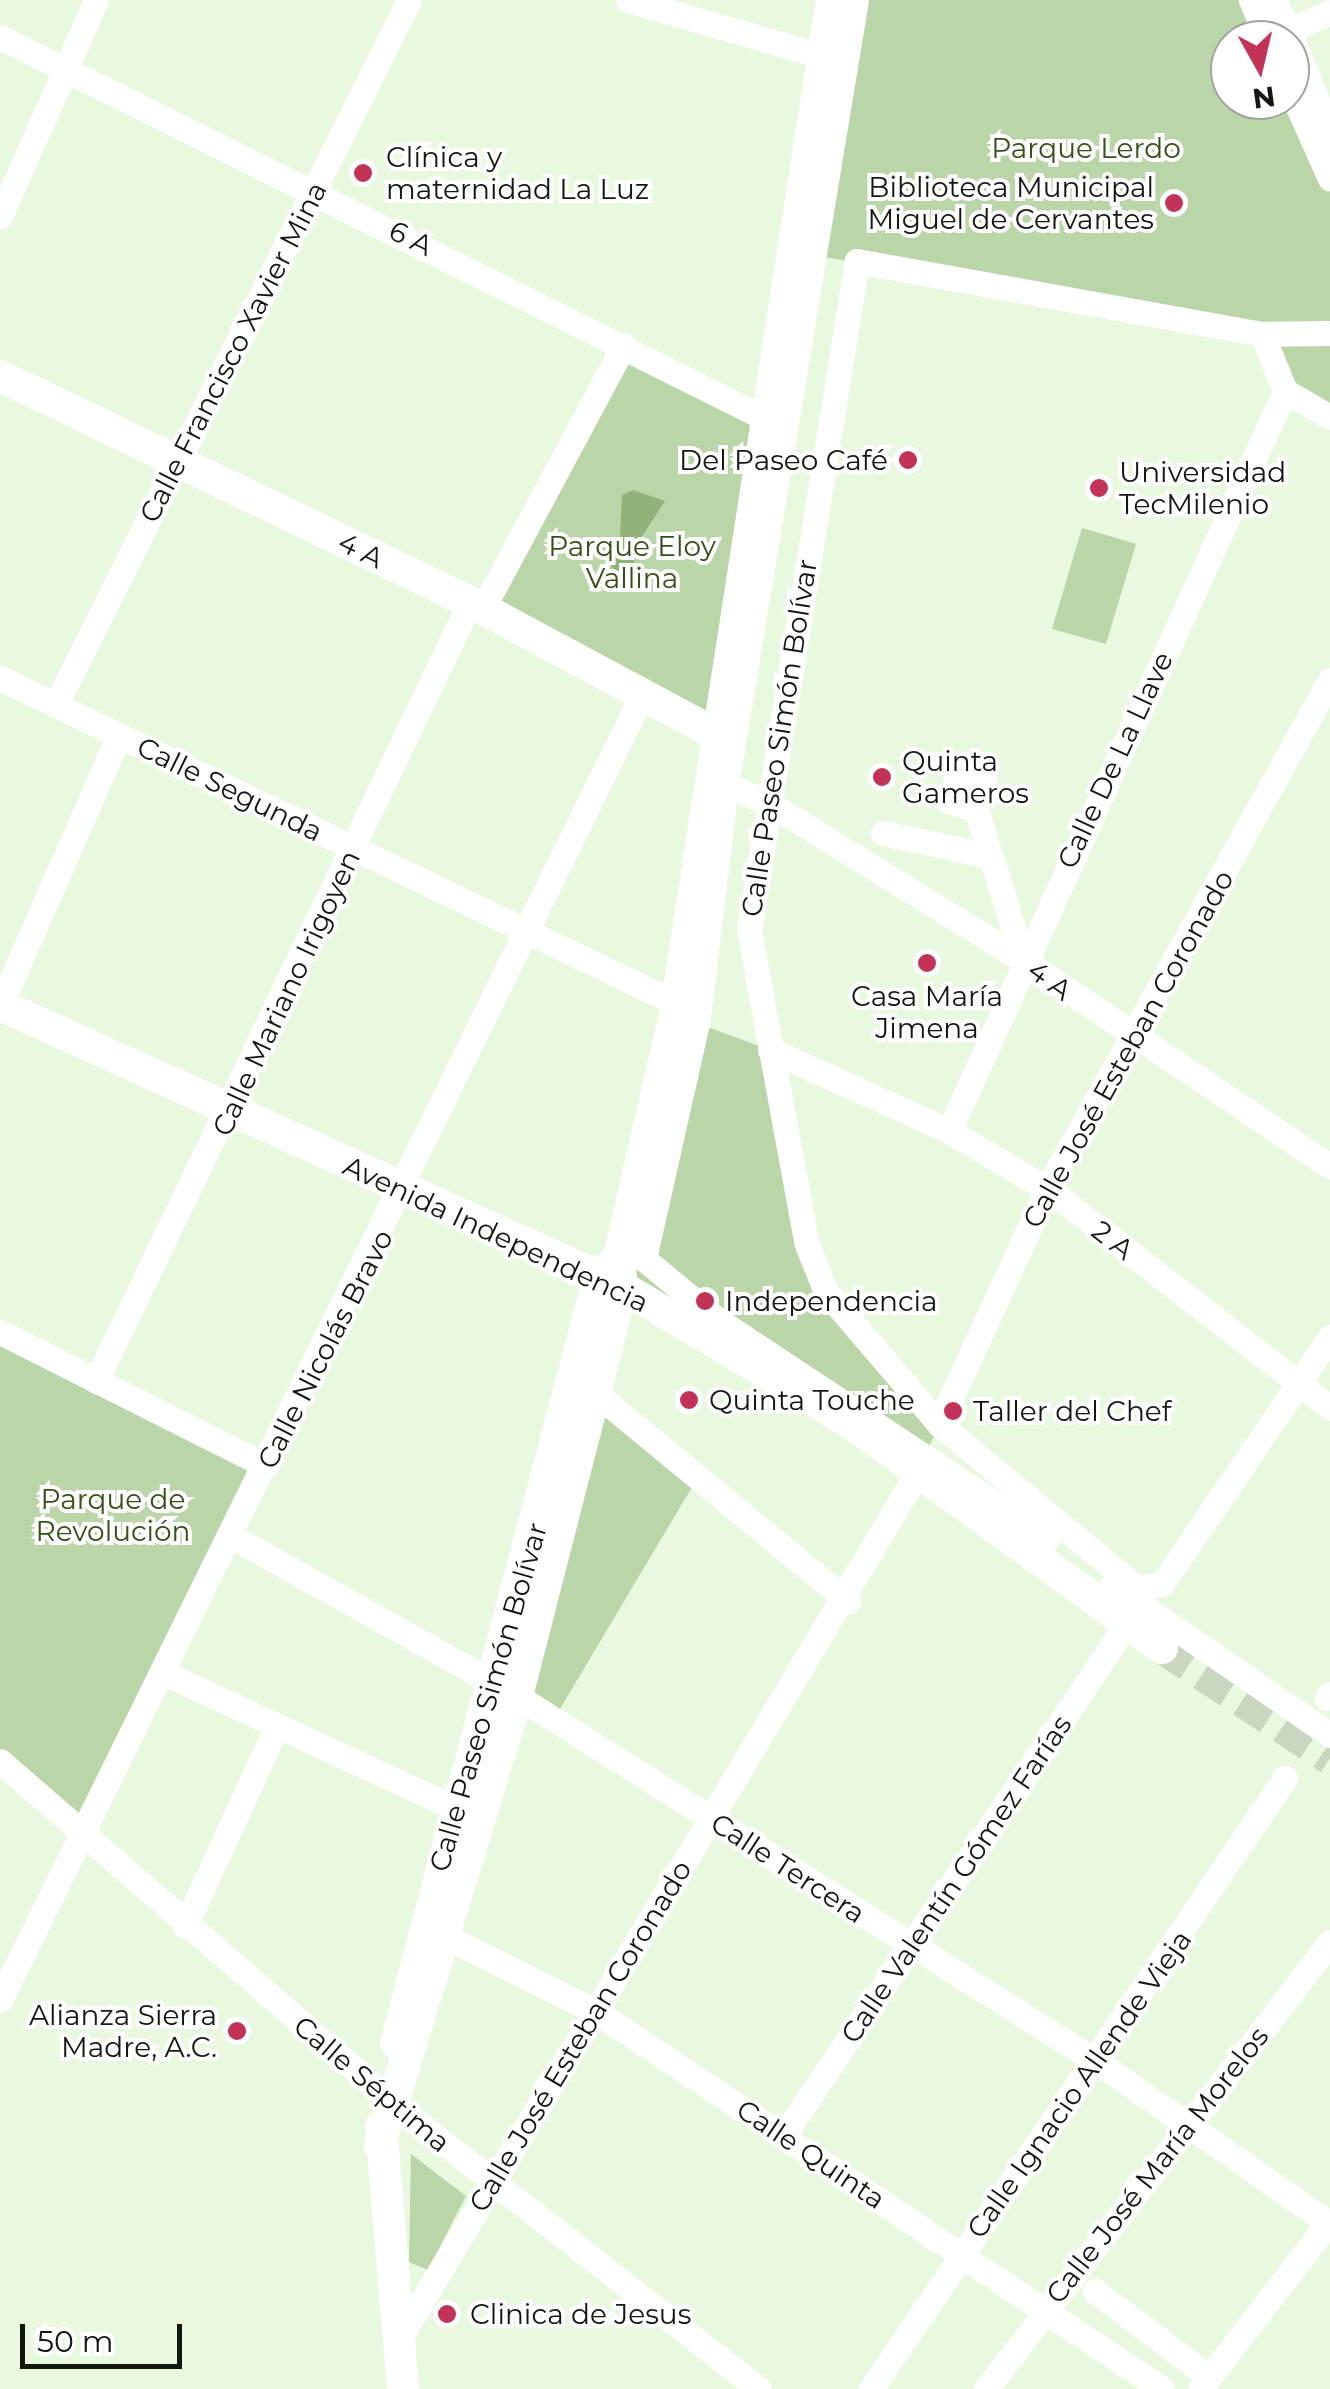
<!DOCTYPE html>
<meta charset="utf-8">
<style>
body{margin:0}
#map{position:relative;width:1330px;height:2389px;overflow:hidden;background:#e9f9df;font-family:Montserrat,sans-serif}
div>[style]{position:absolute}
.green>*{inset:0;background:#bad6a8}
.water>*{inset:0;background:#91b37a}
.major-tunnel>*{height:32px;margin-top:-16px;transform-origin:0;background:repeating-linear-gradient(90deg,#c9d7c0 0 32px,transparent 0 48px)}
.minor>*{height:25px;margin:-12.5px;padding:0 12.5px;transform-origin:12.5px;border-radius:12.5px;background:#fff}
.major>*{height:32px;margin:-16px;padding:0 16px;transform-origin:16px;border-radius:16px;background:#fff}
.dots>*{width:28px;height:28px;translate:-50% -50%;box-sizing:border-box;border:5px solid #fff;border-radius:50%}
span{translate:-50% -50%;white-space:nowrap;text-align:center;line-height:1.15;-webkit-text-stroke:8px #fff;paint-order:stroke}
.park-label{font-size:28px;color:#315115}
.poi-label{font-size:28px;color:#12180f}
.left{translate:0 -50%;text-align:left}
.right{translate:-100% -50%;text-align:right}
.street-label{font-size:28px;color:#12180f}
.north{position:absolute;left:1210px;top:20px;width:100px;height:100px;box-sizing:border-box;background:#fff;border:2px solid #a0a39f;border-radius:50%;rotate:172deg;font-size:28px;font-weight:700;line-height:40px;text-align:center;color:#12180f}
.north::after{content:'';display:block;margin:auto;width:35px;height:45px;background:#c33358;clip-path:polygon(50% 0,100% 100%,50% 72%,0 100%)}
.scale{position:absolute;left:20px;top:2324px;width:162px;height:45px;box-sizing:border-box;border:5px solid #12180f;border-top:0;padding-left:12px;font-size:30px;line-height:35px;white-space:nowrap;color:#12180f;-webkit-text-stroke:8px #fff;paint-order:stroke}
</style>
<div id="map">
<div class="green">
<div style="clip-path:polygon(832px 0,1271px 0,1289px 40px,1230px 40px,1230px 100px,1290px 100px,1330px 140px,1330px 417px,1285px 391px,1262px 334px,790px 251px)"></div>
<div style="clip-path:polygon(624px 345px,765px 418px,716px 734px,483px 608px)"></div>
<div style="clip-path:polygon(1082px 528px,1136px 544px,1106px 644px,1052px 629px)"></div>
<div style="clip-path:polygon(675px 1015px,770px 1050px,815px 1269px,939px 1424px,919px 1470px,622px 1287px)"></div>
<div style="clip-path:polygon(0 1332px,266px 1466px,85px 1832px,0 1764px)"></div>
<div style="clip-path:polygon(599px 1396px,698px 1477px,554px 1719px,517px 1696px)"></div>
<div style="clip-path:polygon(411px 2154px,466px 2196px,428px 2270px,409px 2262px)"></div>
</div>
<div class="water">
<div style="clip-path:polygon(633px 490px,665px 501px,637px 544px,634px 564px,618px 574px,599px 553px,620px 536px,622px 495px)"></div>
</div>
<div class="major-tunnel">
<div style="left:1162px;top:1648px;width:201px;rotate:33.5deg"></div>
</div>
<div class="minor">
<div style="left:628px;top:0;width:202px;rotate:16.1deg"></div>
<div style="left:856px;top:0;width:796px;rotate:99.4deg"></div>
<div style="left:726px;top:785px;width:240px;rotate:96.9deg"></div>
<div style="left:697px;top:1023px;width:242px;rotate:102.7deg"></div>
<div style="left:644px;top:1259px;width:96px;rotate:39.5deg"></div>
<div style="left:718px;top:1320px;width:395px;rotate:33.5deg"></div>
<div style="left:1251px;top:0;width:43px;rotate:67deg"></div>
<div style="left:1286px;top:32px;width:48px;rotate:-24.4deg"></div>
<div style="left:0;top:37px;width:855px;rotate:26.48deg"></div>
<div style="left:1290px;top:89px;width:98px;rotate:66deg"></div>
<div style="left:0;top:216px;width:236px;rotate:-66deg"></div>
<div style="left:1330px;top:333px;width:68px;rotate:179.2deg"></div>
<div style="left:1262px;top:334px;width:412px;rotate:-169.8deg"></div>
<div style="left:857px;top:261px;width:678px;rotate:99.17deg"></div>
<div style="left:749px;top:930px;width:317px;rotate:79.6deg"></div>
<div style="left:806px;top:1242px;width:54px;rotate:68.2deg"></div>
<div style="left:826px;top:1292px;width:174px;rotate:49.4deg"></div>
<div style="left:939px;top:1424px;width:257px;rotate:39.6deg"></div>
<div style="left:1137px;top:1588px;width:25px;rotate:-9deg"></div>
<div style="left:1162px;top:1584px;width:299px;rotate:-55.8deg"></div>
<div style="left:1285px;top:391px;width:52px;rotate:30deg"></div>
<div style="left:483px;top:608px;width:298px;rotate:-61.8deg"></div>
<div style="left:0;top:678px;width:750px;rotate:25.68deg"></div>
<div style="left:56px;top:704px;width:788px;rotate:-63.37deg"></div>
<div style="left:712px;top:779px;width:60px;rotate:22.7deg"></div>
<div style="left:767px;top:802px;width:301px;rotate:31.7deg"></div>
<div style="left:1023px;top:960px;width:370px;rotate:33.9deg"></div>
<div style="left:976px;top:809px;width:28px;rotate:-165deg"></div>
<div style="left:949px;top:802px;width:26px;rotate:-74deg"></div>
<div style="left:956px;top:777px;width:28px;rotate:10deg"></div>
<div style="left:984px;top:782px;width:28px;rotate:107deg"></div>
<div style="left:976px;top:809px;width:158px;rotate:72.7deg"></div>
<div style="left:883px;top:833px;width:108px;rotate:12.2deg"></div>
<div style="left:0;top:1006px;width:296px;rotate:-66.3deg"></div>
<div style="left:770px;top:1050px;width:196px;rotate:24.3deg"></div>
<div style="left:949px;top:1131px;width:120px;rotate:30.6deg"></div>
<div style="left:1052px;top:1192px;width:352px;rotate:37.8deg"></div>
<div style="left:949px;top:1131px;width:813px;rotate:-65.58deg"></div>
<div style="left:1285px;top:391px;width:61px;rotate:-112deg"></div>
<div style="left:0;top:1332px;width:298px;rotate:26.7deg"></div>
<div style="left:96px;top:1381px;width:864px;rotate:-64.35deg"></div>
<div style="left:599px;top:1396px;width:323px;rotate:39.5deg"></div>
<div style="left:939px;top:1424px;width:259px;rotate:-65.3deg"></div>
<div style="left:1047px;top:1189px;width:582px;rotate:-60.93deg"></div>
<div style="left:231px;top:1536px;width:328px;rotate:29.2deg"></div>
<div style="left:517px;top:1696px;width:688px;rotate:32.23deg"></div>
<div style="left:1099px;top:2063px;width:282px;rotate:34.9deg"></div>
<div style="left:1112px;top:1585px;width:265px;rotate:34.5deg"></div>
<div style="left:164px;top:1673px;width:340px;rotate:24.9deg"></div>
<div style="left:1327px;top:1698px;width:5px;rotate:-53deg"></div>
<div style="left:0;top:1761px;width:527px;rotate:41deg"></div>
<div style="left:398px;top:2107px;width:458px;rotate:38deg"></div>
<div style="left:185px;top:1926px;width:220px;rotate:-65.3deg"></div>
<div style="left:431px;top:1929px;width:183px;rotate:26.6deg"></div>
<div style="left:595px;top:2011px;width:681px;rotate:33.69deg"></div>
<div style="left:0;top:2000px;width:1454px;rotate:-63.8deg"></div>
<div style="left:784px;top:2135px;width:616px;rotate:-56.18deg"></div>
<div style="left:1095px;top:2291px;width:143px;rotate:37deg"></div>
<div style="left:398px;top:2341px;width:1015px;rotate:-59.11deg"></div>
<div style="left:871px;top:2389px;width:738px;rotate:-55.88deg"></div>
<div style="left:986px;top:2389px;width:564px;rotate:-52.42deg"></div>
<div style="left:1200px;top:2389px;width:212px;rotate:-52.3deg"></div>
</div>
<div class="major">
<div style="left:1271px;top:0;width:44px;rotate:65.8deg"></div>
<div style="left:1290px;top:43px;width:105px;rotate:67.6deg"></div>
<div style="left:0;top:376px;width:522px;rotate:25.68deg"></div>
<div style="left:470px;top:602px;width:279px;rotate:28.2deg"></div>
<div style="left:0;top:1005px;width:683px;rotate:24.39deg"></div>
<div style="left:622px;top:1287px;width:266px;rotate:30.7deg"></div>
<div style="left:851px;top:1423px;width:384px;rotate:35.9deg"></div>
<div style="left:396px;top:2043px;width:791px;rotate:-75.14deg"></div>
<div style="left:599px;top:1278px;width:19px;rotate:-47deg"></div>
<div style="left:381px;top:2126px;width:264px;rotate:85.2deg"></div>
<div style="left:380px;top:2145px;width:469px;rotate:-73deg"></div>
<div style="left:517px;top:1696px;width:422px;rotate:-75.6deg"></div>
<div style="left:622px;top:1287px;width:30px;rotate:-96deg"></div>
<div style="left:619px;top:1257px;width:248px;rotate:-77deg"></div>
<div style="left:675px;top:1015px;width:1027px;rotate:-81.21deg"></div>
</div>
<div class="dots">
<div style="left:363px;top:173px;background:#c33358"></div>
<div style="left:1174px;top:203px;background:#c33358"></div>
<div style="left:908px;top:460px;background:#c33358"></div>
<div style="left:1099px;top:488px;background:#c33358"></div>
<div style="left:882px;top:777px;background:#c33358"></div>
<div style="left:927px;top:963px;background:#c33358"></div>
<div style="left:705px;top:1301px;background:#c33358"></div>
<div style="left:689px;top:1400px;background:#c33358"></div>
<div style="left:953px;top:1411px;background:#c33358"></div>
<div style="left:237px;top:2031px;background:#c33358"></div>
<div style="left:447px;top:2314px;background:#c33358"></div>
</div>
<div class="park-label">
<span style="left:1086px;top:148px">Parque Lerdo</span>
<span style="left:632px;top:562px">Parque Eloy<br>Vallina</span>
<span style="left:113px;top:1515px">Parque de<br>Revolución</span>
</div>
<div class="poi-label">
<span class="left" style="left:386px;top:173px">Clínica y<br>maternidad La Luz</span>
<span class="right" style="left:1154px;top:203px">Biblioteca Municipal<br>Miguel de Cervantes</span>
<span class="right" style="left:888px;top:460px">Del Paseo Café</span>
<span class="left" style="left:1119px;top:488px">Universidad<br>TecMilenio</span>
<span class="left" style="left:902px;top:777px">Quinta<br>Gameros</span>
<span style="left:927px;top:1012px">Casa María<br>Jimena</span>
<span class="left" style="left:725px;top:1301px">Independencia</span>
<span class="left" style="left:709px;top:1400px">Quinta Touche</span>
<span class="left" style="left:973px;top:1411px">Taller del Chef</span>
<span class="right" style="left:217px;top:2031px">Alianza Sierra<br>Madre, A.C.</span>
<span class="left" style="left:470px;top:2314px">Clinica de Jesus</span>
</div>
<div class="street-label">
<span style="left:411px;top:238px;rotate:26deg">6 A</span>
<span style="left:233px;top:352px;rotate:-63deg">Calle Francisco Xavier Mina</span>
<span style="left:361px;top:550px;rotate:26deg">4 A</span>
<span style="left:779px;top:738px;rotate:-81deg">Calle Paseo Simón Bolívar</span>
<span style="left:1115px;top:760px;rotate:-65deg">Calle De La Llave</span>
<span style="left:230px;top:789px;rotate:26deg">Calle Segunda</span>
<span style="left:1050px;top:980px;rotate:36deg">4 A</span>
<span style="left:286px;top:993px;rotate:-65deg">Calle Mariano Irigoyen</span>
<span style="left:1128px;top:1049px;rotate:-61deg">Calle José Esteban Coronado</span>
<span style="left:496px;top:1234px;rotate:25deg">Avenida Independencia</span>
<span style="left:1113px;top:1240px;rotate:38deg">2 A</span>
<span style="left:325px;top:1349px;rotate:-63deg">Calle Nicolás Bravo</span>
<span style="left:488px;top:1697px;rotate:-74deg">Calle Paseo Simón Bolívar</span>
<span style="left:788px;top:1868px;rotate:33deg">Calle Tercera</span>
<span style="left:956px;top:1879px;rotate:-56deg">Calle Valentín Gómez Farías</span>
<span style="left:580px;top:2036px;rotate:-59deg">Calle José Esteban Coronado</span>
<span style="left:372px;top:2084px;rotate:40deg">Calle Séptima</span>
<span style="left:1079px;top:2084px;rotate:-55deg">Calle Ignacio Allende Vieja</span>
<span style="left:811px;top:2154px;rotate:34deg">Calle Quinta</span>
<span style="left:1157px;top:2165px;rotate:-52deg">Calle José María Morelos</span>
</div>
<div class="north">N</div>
<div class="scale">50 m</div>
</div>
